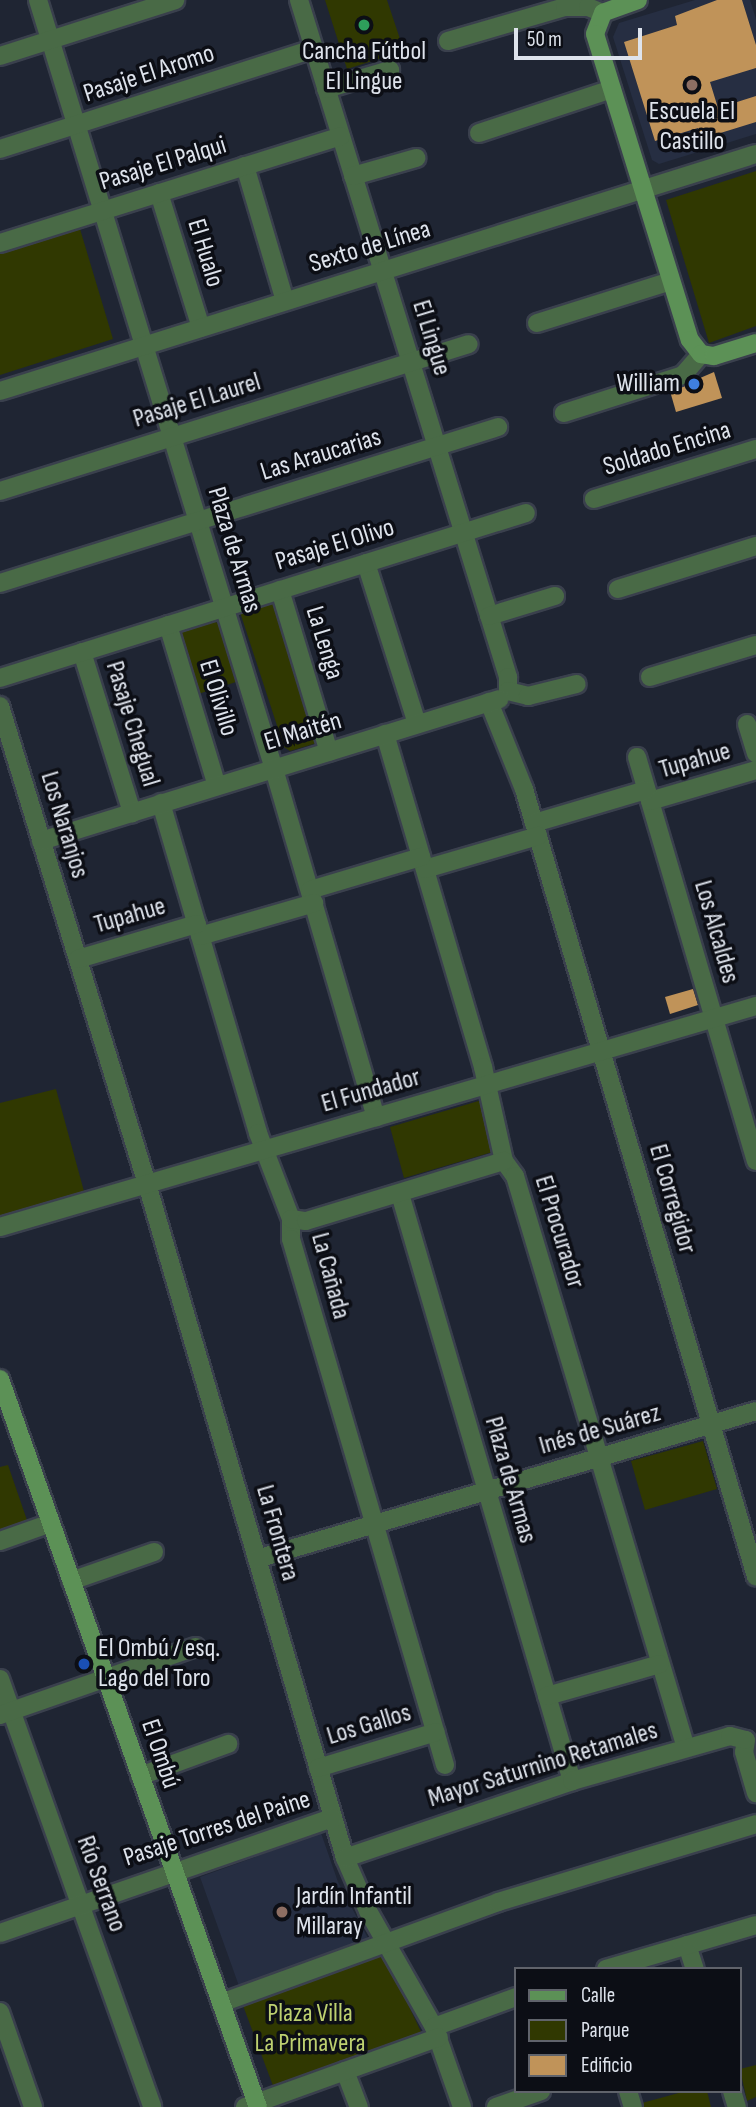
<!DOCTYPE html>
<meta charset="utf-8">
<style>
body{margin:0}
#map{position:relative;width:756px;height:2107px;overflow:hidden;background:#1f2533;font-family:"Sofia Sans Condensed",sans-serif}
div>[style]{position:absolute}
.built>*{inset:0;background:#262e42}
.green>*{inset:0;background:#303801}
.building>*{inset:0;background:#c09359}
.roads{filter:drop-shadow(2px 0 #3a404d) drop-shadow(-2px 0 #3a404d) drop-shadow(0 2px #3a404d) drop-shadow(0 -2px #3a404d)}
.street>*{height:18px;margin:-9px;padding:0 9px;transform-origin:9px;border-radius:9px;background:#496a46}
.secondary>*{height:18px;margin:-9px;padding:0 9px;transform-origin:9px;border-radius:9px;background:#5c9156}
.dots>*{width:19px;height:19px;translate:-50% -50%;box-sizing:border-box;border:4px solid #0c0e15;border-radius:50%}
span{translate:-50% -50%;white-space:nowrap;text-align:center;line-height:1.15;-webkit-text-stroke:7px #0c0e15;paint-order:stroke}
.poi-label{font-size:26px;color:#dee3ec}
.right{translate:-100% -50%;text-align:right}
.left{translate:0 -50%;text-align:left}
.street-label{font-size:26px;color:#dee3ec}
.park-label{font-size:26px;color:#bdd070}
.legend{position:absolute;left:514px;top:1967px;width:228px;height:126px;box-sizing:border-box;background:#0c0e15;border:2px solid #60636b;margin:0;padding:9px 12px;list-style:none;font-size:21px;color:#dee3ec}
.legend li{display:flex;align-items:center;gap:14px;height:35px}
.legend b{width:35px;border:2px solid #60636b}
.scale{position:absolute;left:514px;top:28px;width:128px;height:32px;box-sizing:border-box;border:4px solid #dee3ec;border-top:0;padding-left:9px;font-size:21px;line-height:24px;white-space:nowrap;color:#dee3ec;-webkit-text-stroke:5px #0c0e15;paint-order:stroke}
</style>
<div id="map">
<div class="built">
<div style="clip-path:polygon(695px 0,750px 0,756px 19px,756px 134px,659px 164px,652px 160px,613px 37px,619px 23px)"></div>
<div style="clip-path:polygon(321px 1833px,338px 1882px,369px 1940px,239px 1986px,200px 1877px)"></div>
</div>
<div class="green">
<div style="clip-path:polygon(325px 0,387px 0,404px 51px,347px 69px)"></div>
<div style="clip-path:polygon(756px 171px,756px 326px,709px 343px,666px 200px)"></div>
<div style="clip-path:polygon(80px 229px,113px 339px,0 375px,0 254px)"></div>
<div style="clip-path:polygon(275px 599px,320px 742px,290px 751px,284px 747px,239px 609px)"></div>
<div style="clip-path:polygon(210px 619px,219px 624px,236px 682px,198px 694px,178px 629px)"></div>
<div style="clip-path:polygon(56px 1089px,85px 1195px,0 1220px,0 1103px)"></div>
<div style="clip-path:polygon(482px 1100px,496px 1151px,404px 1178px,390px 1127px)"></div>
<div style="clip-path:polygon(703px 1441px,717px 1489px,645px 1510px,631px 1461px)"></div>
<div style="clip-path:polygon(8px 1465px,28px 1523px,0 1532px,0 1467px)"></div>
<div style="clip-path:polygon(384px 1954px,423px 2036px,275px 2091px,242px 2003px)"></div>
<div style="clip-path:polygon(756px 2065px,756px 2097px,747px 2101px,740px 2069px)"></div>
<div style="clip-path:polygon(686px 2091px,707px 2091px,711px 2107px,644px 2107px,642px 2103px)"></div>
</div>
<div class="building">
<div style="clip-path:polygon(717px 0,742px 0,756px 45px,756px 68px,710px 82px,718px 108px,756px 96px,756px 122px,701px 139px,698px 128px,655px 141px,624px 42px,677px 25px,675px 16px)"></div>
<div style="clip-path:polygon(714px 372px,722px 398px,676px 412px,670px 391px)"></div>
<div style="clip-path:polygon(693px 989px,698px 1005px,670px 1014px,665px 997px)"></div>
</div>
<div class="roads">
<div class="street">
<div style="left:38px;top:0;width:804px;rotate:72.94deg"></div>
<div style="left:274px;top:769px;width:363px;rotate:73.7deg"></div>
<div style="left:299px;top:0;width:709px;rotate:72.84deg"></div>
<div style="left:508px;top:677px;width:14px;rotate:90deg"></div>
<div style="left:448px;top:41px;width:122px;rotate:-16.2deg"></div>
<div style="left:565px;top:7px;width:23px"></div>
<div style="left:588px;top:7px;width:16px;rotate:22deg"></div>
<div style="left:0;top:56px;width:184px;rotate:-17.7deg"></div>
<div style="left:326px;top:89px;width:67px;rotate:-16.5deg"></div>
<div style="left:479px;top:133px;width:140px;rotate:-18.3deg"></div>
<div style="left:0;top:149px;width:330px;rotate:-17.7deg"></div>
<div style="left:245px;top:166px;width:141px;rotate:73.5deg"></div>
<div style="left:353px;top:176px;width:66px;rotate:-15.9deg"></div>
<div style="left:159px;top:193px;width:141px;rotate:72.7deg"></div>
<div style="left:0;top:243px;width:357px;rotate:-17.4deg"></div>
<div style="left:537px;top:323px;width:140px;rotate:-17.4deg"></div>
<div style="left:0;top:391px;width:792px;rotate:-17.41deg"></div>
<div style="left:564px;top:413px;width:125px;rotate:-17.7deg"></div>
<div style="left:683px;top:375px;width:28px;rotate:-49deg"></div>
<div style="left:0;top:491px;width:491px;rotate:-17.4deg"></div>
<div style="left:594px;top:499px;width:170px;rotate:-17.2deg"></div>
<div style="left:366px;top:563px;width:169px;rotate:72.4deg"></div>
<div style="left:0;top:583px;width:522px;rotate:-17.39deg"></div>
<div style="left:618px;top:589px;width:145px;rotate:-17.3deg"></div>
<div style="left:280px;top:590px;width:169px;rotate:73.2deg"></div>
<div style="left:489px;top:616px;width:69px;rotate:-16.9deg"></div>
<div style="left:168px;top:625px;width:168px;rotate:73.1deg"></div>
<div style="left:82px;top:652px;width:169px;rotate:72.7deg"></div>
<div style="left:650px;top:677px;width:111px;rotate:-16.8deg"></div>
<div style="left:0;top:678px;width:551px;rotate:-17.42deg"></div>
<div style="left:508px;top:691px;width:21px;rotate:14deg"></div>
<div style="left:528px;top:696px;width:50px;rotate:-13.8deg"></div>
<div style="left:489px;top:702px;width:94px;rotate:68.1deg"></div>
<div style="left:524px;top:789px;width:821px;rotate:73.59deg"></div>
<div style="left:0;top:706px;width:500px;rotate:72.91deg"></div>
<div style="left:147px;top:1184px;width:702px;rotate:73.63deg"></div>
<div style="left:345px;top:1858px;width:58px;rotate:66.5deg"></div>
<div style="left:368px;top:1911px;width:133px;rotate:60.4deg"></div>
<div style="left:434px;top:2027px;width:85px;rotate:70.7deg"></div>
<div style="left:747px;top:724px;width:31px;rotate:73deg"></div>
<div style="left:385px;top:734px;width:347px;rotate:73.6deg"></div>
<div style="left:483px;top:1067px;width:96px;rotate:77.4deg"></div>
<div style="left:637px;top:757px;width:421px;rotate:73.6deg"></div>
<div style="left:650px;top:801px;width:110px;rotate:-16.3deg"></div>
<div style="left:161px;top:803px;width:344px;rotate:73.6deg"></div>
<div style="left:258px;top:1133px;width:92px;rotate:69deg"></div>
<div style="left:291px;top:1219px;width:20px;rotate:90deg"></div>
<div style="left:291px;top:1239px;width:548px;rotate:73.68deg"></div>
<div style="left:534px;top:823px;width:117px;rotate:-16.4deg"></div>
<div style="left:41px;top:841px;width:480px;rotate:-17.2deg"></div>
<div style="left:425px;top:869px;width:118px;rotate:-16.3deg"></div>
<div style="left:310px;top:890px;width:116px;rotate:-16.6deg"></div>
<div style="left:200px;top:936px;width:119px;rotate:-16.1deg"></div>
<div style="left:78px;top:959px;width:124px;rotate:-16.4deg"></div>
<div style="left:504px;top:1161px;width:19px;rotate:54deg"></div>
<div style="left:515px;top:1176px;width:597px;rotate:73.36deg"></div>
<div style="left:400px;top:1194px;width:612px;rotate:73.67deg"></div>
<div style="left:291px;top:1219px;width:15px;rotate:8deg"></div>
<div style="left:306px;top:1221px;width:207px;rotate:-16.9deg"></div>
<div style="left:0;top:1227px;width:788px;rotate:-16.3deg"></div>
<div style="left:0;top:1541px;width:54px;rotate:-19.4deg"></div>
<div style="left:257px;top:1559px;width:520px;rotate:-16.52deg"></div>
<div style="left:71px;top:1581px;width:88px;rotate:-19.3deg"></div>
<div style="left:0;top:1679px;width:454px;rotate:70.4deg"></div>
<div style="left:547px;top:1696px;width:117px;rotate:-15.8deg"></div>
<div style="left:0;top:1715px;width:207px;rotate:-19.2deg"></div>
<div style="left:746px;top:1740px;width:12px;rotate:99deg"></div>
<div style="left:744px;top:1752px;width:43px;rotate:73.7deg"></div>
<div style="left:318px;top:1768px;width:123px;rotate:-17deg"></div>
<div style="left:140px;top:1776px;width:94px;rotate:-20deg"></div>
<div style="left:345px;top:1858px;width:240px;rotate:-18.7deg"></div>
<div style="left:572px;top:1781px;width:164px;rotate:-15.9deg"></div>
<div style="left:730px;top:1736px;width:16px;rotate:14deg"></div>
<div style="left:0;top:1933px;width:352px;rotate:-19.1deg"></div>
<div style="left:687px;top:1945px;width:25px;rotate:72deg"></div>
<div style="left:606px;top:1969px;width:156px;rotate:-16.3deg"></div>
<div style="left:221px;top:2003px;width:295px;rotate:-20deg"></div>
<div style="left:498px;top:1902px;width:270px;rotate:-16.8deg"></div>
<div style="left:0;top:2012px;width:101px;rotate:70.8deg"></div>
<div style="left:434px;top:2027px;width:87px;rotate:-20.1deg"></div>
<div style="left:345px;top:2071px;width:39px;rotate:69deg"></div>
<div style="left:628px;top:2091px;width:17px;rotate:73deg"></div>
<div style="left:732px;top:2091px;width:17px;rotate:73deg"></div>
<div style="left:245px;top:2107px;width:206px;rotate:-19.8deg"></div>
<div style="left:496px;top:2107px;width:48px;rotate:-19.6deg"></div>
</div>
<div class="secondary">
<div style="left:638px;top:0;width:37px;rotate:160deg"></div>
<div style="left:603px;top:13px;width:22px;rotate:111deg"></div>
<div style="left:595px;top:34px;width:320px;rotate:72.8deg"></div>
<div style="left:690px;top:340px;width:18px;rotate:52deg"></div>
<div style="left:701px;top:354px;width:13px;rotate:9deg"></div>
<div style="left:714px;top:356px;width:44px;rotate:-17.2deg"></div>
<div style="left:0;top:1379px;width:772px;rotate:70.49deg"></div>
</div>
</div>
<div class="dots">
<div style="left:364px;top:25px;background:#2e9e5b"></div>
<div style="left:692px;top:85px;background:#8d6e63"></div>
<div style="left:694px;top:384px;background:#3f7fe0"></div>
<div style="left:84px;top:1664px;background:#1a4fb4"></div>
<div style="left:282px;top:1912px;background:#8d6e63"></div>
</div>
<div class="poi-label">
<span style="left:364px;top:67px">Cancha Fútbol<br>El Lingue</span>
<span style="left:692px;top:127px">Escuela El<br>Castillo</span>
<span class="right" style="left:680px;top:384px">William</span>
<span class="left" style="left:98px;top:1664px">El Ombú / esq.<br>Lago del Toro</span>
<span class="left" style="left:296px;top:1912px">Jardín Infantil<br>Millaray</span>
</div>
<div class="street-label">
<span style="left:149px;top:74px;rotate:-18deg">Pasaje El Aromo</span>
<span style="left:163px;top:164px;rotate:-17deg">Pasaje El Palqui</span>
<span style="left:370px;top:247px;rotate:-17deg">Sexto de Línea</span>
<span style="left:205px;top:253px;rotate:73deg">El Hualo</span>
<span style="left:431px;top:338px;rotate:73deg">El Lingue</span>
<span style="left:197px;top:401px;rotate:-17deg">Pasaje El Laurel</span>
<span style="left:667px;top:449px;rotate:-17deg">Soldado Encina</span>
<span style="left:321px;top:455px;rotate:-17deg">Las Araucarias</span>
<span style="left:335px;top:545px;rotate:-17deg">Pasaje El Olivo</span>
<span style="left:234px;top:550px;rotate:73deg">Plaza de Armas</span>
<span style="left:324px;top:643px;rotate:73deg">La Lenga</span>
<span style="left:218px;top:698px;rotate:73deg">El Olivillo</span>
<span style="left:132px;top:724px;rotate:73deg">Pasaje Chegual</span>
<span style="left:303px;top:732px;rotate:-17deg">El Maitén</span>
<span style="left:695px;top:761px;rotate:-16deg">Tupahue</span>
<span style="left:64px;top:825px;rotate:73deg">Los Naranjos</span>
<span style="left:130px;top:916px;rotate:-16deg">Tupahue</span>
<span style="left:716px;top:932px;rotate:74deg">Los Alcaldes</span>
<span style="left:371px;top:1091px;rotate:-16deg">El Fundador</span>
<span style="left:672px;top:1199px;rotate:74deg">El Corregidor</span>
<span style="left:559px;top:1232px;rotate:73deg">El Procurador</span>
<span style="left:330px;top:1276px;rotate:75deg">La Cañada</span>
<span style="left:600px;top:1430px;rotate:-16deg">Inés de Suárez</span>
<span style="left:510px;top:1480px;rotate:74deg">Plaza de Armas</span>
<span style="left:277px;top:1533px;rotate:74deg">La Frontera</span>
<span style="left:369px;top:1725px;rotate:-17deg">Los Gallos</span>
<span style="left:160px;top:1754px;rotate:71deg">El Ombú</span>
<span style="left:543px;top:1765px;rotate:-17deg">Mayor Saturnino Retamales</span>
<span style="left:217px;top:1829px;rotate:-18deg">Pasaje Torres del Paine</span>
<span style="left:101px;top:1884px;rotate:70deg">Río Serrano</span>
</div>
<div class="park-label">
<span style="left:310px;top:2029px">Plaza Villa<br>La Primavera</span>
</div>
<ul class="legend">
<li><b style="height:9px;background:#5c9156"></b>Calle</li>
<li><b style="height:19px;background:#303801"></b>Parque</li>
<li><b style="height:19px;background:#c09359"></b>Edificio</li>
</ul>
<div class="scale">50 m</div>
</div>
